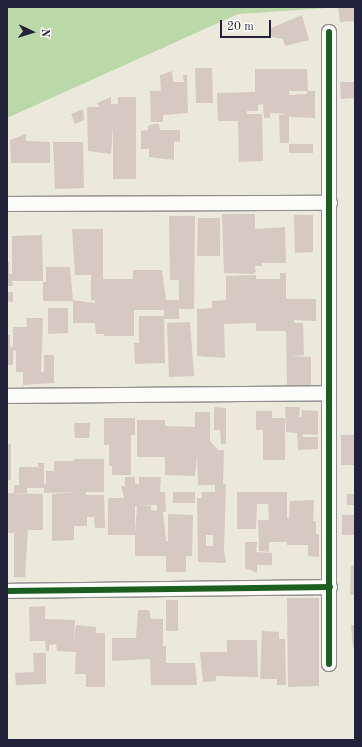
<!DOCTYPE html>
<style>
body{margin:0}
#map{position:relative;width:362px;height:747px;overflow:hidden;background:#ebe8dc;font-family:"Old Standard TT",serif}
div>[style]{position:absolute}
.green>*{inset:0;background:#bbd8a8}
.building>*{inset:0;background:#d6c9c1}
.roads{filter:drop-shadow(1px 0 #908f8d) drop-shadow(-1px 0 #908f8d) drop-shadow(0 1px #908f8d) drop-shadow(0 -1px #908f8d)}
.street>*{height:14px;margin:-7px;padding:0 7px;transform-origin:7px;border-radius:7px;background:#fcfcfa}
.cycleway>*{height:6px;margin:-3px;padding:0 3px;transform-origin:3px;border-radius:3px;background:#1b5e20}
span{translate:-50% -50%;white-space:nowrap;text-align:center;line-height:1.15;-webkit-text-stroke:4px #fdfcf7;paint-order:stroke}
.frame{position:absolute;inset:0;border:8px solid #22223b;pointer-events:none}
.north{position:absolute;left:12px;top:12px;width:40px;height:40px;-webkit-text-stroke:3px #fdfcf7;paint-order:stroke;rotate:94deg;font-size:11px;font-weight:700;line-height:16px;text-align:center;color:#22223b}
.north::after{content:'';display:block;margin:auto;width:14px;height:18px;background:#22223b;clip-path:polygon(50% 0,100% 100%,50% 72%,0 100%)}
.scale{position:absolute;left:220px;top:20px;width:51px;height:18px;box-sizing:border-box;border:2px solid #22223b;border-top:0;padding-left:5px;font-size:12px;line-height:14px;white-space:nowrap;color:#22223b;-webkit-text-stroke:3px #fdfcf7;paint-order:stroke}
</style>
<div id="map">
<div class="green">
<div style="clip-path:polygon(7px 7px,341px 7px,238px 14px,7px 118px)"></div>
</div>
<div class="building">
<div style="clip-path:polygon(338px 7px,354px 7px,355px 21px,340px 22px)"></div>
<div style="clip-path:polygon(302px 15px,309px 40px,285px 46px,283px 39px,272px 37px,269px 29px)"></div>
<div style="clip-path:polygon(195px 68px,212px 68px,213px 103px,196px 103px)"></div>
<div style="clip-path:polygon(255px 69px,307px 69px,308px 91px,289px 91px,289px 95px,307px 94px,307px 91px,315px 91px,315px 118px,289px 117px,289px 143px,280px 143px,279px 115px,289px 114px,270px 113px,270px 118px,264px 118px,263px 104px,258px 105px,258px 111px,247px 111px,247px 114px,262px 114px,263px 161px,239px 162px,238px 121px,218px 121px,217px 93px,255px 92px)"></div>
<div style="clip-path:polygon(172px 71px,173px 82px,184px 82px,183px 75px,187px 75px,188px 113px,163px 115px,163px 122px,151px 122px,150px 91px,161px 91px,160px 75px)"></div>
<div style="clip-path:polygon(340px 82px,355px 82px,355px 98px,341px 99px)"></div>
<div style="clip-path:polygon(111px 97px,111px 104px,118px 104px,118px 97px,136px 97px,136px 179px,113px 179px,113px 126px,111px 154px,88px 151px,87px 107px,99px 107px,97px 103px)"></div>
<div style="clip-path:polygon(83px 109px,84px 120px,75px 124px,71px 114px)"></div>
<div style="clip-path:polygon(154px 124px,159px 124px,160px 130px,180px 130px,180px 142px,174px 141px,174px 160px,149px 157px,149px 149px,141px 149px,141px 131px,148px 130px,148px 126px)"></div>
<div style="clip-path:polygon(26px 134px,26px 141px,50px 142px,50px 163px,11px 163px,10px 140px)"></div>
<div style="clip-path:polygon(53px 142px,83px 142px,84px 188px,55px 189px)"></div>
<div style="clip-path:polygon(289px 144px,313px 144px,313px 153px,289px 153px)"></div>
<div style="clip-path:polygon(222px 214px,255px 214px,255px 229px,285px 227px,286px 263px,262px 263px,262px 266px,255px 266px,256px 272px,252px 274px,224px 273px)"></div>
<div style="clip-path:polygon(294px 215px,313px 215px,313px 252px,295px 253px)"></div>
<div style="clip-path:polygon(169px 216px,195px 216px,194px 309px,179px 309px,179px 319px,164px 319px,165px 363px,135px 364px,134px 343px,139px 343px,139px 316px,164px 316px,164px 310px,134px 310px,134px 336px,104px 336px,104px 334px,96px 334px,95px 323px,73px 323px,73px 300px,95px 303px,95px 300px,91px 300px,91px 275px,75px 275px,72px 229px,103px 229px,103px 279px,133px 279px,133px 270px,162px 270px,166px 300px,179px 300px,179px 280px,170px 280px)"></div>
<div style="clip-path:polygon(198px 218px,220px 218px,220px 256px,197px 256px)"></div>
<div style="clip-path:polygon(42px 235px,43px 281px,12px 281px,13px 286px,7px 286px,7px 262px,9px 262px,9px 274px,12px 274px,12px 236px)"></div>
<div style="clip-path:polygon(46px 267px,70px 267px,73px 301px,43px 301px,43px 282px,46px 282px)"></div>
<div style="clip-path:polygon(280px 273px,286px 273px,286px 299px,316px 299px,316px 321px,294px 320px,294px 323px,303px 323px,304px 355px,291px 356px,311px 357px,311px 385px,287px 385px,286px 331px,256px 331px,256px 323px,224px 324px,225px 358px,197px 356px,197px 309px,212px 308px,212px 301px,226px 300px,226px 276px,256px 275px,256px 279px,280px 279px)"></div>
<div style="clip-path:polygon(7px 292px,13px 292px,13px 302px,7px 301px)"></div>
<div style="clip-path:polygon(48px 308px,68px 308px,68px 333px,48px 334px)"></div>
<div style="clip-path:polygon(26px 318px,43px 318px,41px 372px,44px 372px,44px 355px,54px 355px,54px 383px,23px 385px,23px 372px,16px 372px,16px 350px,13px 351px,13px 365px,7px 365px,7px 335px,10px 335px,10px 347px,13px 347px,13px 327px,27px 327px)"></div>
<div style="clip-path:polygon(190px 322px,194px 376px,169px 377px,167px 323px)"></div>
<div style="clip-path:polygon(214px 407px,226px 408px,226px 444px,221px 444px,220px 430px,214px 430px)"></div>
<div style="clip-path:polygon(285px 407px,300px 407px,299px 417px,302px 417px,302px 410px,318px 411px,318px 435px,303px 434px,303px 437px,318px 437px,318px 449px,298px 450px,297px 433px,286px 432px)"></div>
<div style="clip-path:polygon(256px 411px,272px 411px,272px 418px,285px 418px,285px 460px,263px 460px,263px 430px,256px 430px)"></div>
<div style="clip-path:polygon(evenodd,195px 412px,210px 412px,210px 441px,218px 450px,224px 450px,223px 484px,226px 484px,224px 550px,226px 563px,198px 562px,197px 498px,202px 498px,201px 492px,215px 492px,215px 485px,198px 485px,197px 455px,195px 476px,165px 475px,165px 457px,137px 457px,137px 420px,165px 420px,165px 426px,195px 427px,195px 412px,206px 535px,213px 535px,213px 546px,206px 546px,206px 535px)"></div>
<div style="clip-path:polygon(104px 418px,135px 418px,135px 435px,131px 435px,131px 475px,112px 475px,112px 466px,109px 466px,109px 445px,104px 445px)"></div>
<div style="clip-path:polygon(74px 423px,90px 423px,89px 438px,75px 438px)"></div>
<div style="clip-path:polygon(341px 435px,355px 435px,355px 465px,341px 465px)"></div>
<div style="clip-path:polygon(7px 444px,11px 444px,11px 480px,7px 480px)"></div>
<div style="clip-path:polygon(74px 459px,104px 459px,104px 492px,86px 492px,86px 495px,104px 495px,105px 528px,95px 528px,94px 517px,87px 517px,87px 526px,74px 526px,74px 540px,52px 541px,52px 494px,74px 492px,44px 493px,44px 488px,27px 488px,27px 493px,14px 493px,14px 485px,19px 485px,19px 467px,38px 467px,38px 463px,44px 463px,44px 484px,46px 484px,46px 471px,54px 471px,54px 461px,74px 461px)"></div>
<div style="clip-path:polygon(evenodd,125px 477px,135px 477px,135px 484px,139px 484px,139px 477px,161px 477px,160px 492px,165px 492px,166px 512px,163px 512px,166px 541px,168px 541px,168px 514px,193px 515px,192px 556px,186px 556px,186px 572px,166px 572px,166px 556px,135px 556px,135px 535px,108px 535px,108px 498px,124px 498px,121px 486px,125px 486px,125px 477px,157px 505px,157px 511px,151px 510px,151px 506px,137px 506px,135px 532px,135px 506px,157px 505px)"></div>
<div style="clip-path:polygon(173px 492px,195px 492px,195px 503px,173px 503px)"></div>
<div style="clip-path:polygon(237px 492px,287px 492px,287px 518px,289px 519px,290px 501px,314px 500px,313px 521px,316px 521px,316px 534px,319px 534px,319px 557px,308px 556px,308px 545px,287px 545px,287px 542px,269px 542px,269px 552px,259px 551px,258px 520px,269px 520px,268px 504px,257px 504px,256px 529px,237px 529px)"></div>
<div style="clip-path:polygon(7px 493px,43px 494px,43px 530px,28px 530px,25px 577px,14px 577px,14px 533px,7px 533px)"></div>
<div style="clip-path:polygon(347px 494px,355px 494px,355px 505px,347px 505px)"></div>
<div style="clip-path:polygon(342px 515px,355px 515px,355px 535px,342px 535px)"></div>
<div style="clip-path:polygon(245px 542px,257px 542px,256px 552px,272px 553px,272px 565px,257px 565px,257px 573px,245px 568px)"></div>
<div style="clip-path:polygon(355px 565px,355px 595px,350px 595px,351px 566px)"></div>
<div style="clip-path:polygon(287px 598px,319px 598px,319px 686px,288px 687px)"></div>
<div style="clip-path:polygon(166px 600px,178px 600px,178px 631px,166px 631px)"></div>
<div style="clip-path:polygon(45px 606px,45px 619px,75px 620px,74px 641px,76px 625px,96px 627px,96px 633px,105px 633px,105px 687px,86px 687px,86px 674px,75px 674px,76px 652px,57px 651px,56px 644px,49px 645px,49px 651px,46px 651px,45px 641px,30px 641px,29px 607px)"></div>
<div style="clip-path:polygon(138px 610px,149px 610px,151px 619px,163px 619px,163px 646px,166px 646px,166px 663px,195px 663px,197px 685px,151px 685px,150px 659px,112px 661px,112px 638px,136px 638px)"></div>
<div style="clip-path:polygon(351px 625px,355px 625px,355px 648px,353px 648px)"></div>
<div style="clip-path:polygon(262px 631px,279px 632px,279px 639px,285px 639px,286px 685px,277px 685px,277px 679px,260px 679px)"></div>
<div style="clip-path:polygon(227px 640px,257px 640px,258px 677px,216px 676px,216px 681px,203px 682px,200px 652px,227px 652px)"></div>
<div style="clip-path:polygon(33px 653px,46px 653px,46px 684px,16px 685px,15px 673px,34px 672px)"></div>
</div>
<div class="roads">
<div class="street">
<div style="left:329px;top:32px;width:632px;rotate:90deg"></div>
<div style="left:7px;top:204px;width:323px;rotate:-0.2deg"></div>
<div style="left:7px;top:396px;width:322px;rotate:-0.5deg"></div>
<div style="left:7px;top:591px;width:323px;rotate:-0.7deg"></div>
</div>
</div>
<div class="cycleway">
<div style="left:329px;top:32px;width:632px;rotate:90deg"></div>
<div style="left:7px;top:591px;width:323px;rotate:-0.7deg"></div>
</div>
<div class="frame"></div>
<div class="north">N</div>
<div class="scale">20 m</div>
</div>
